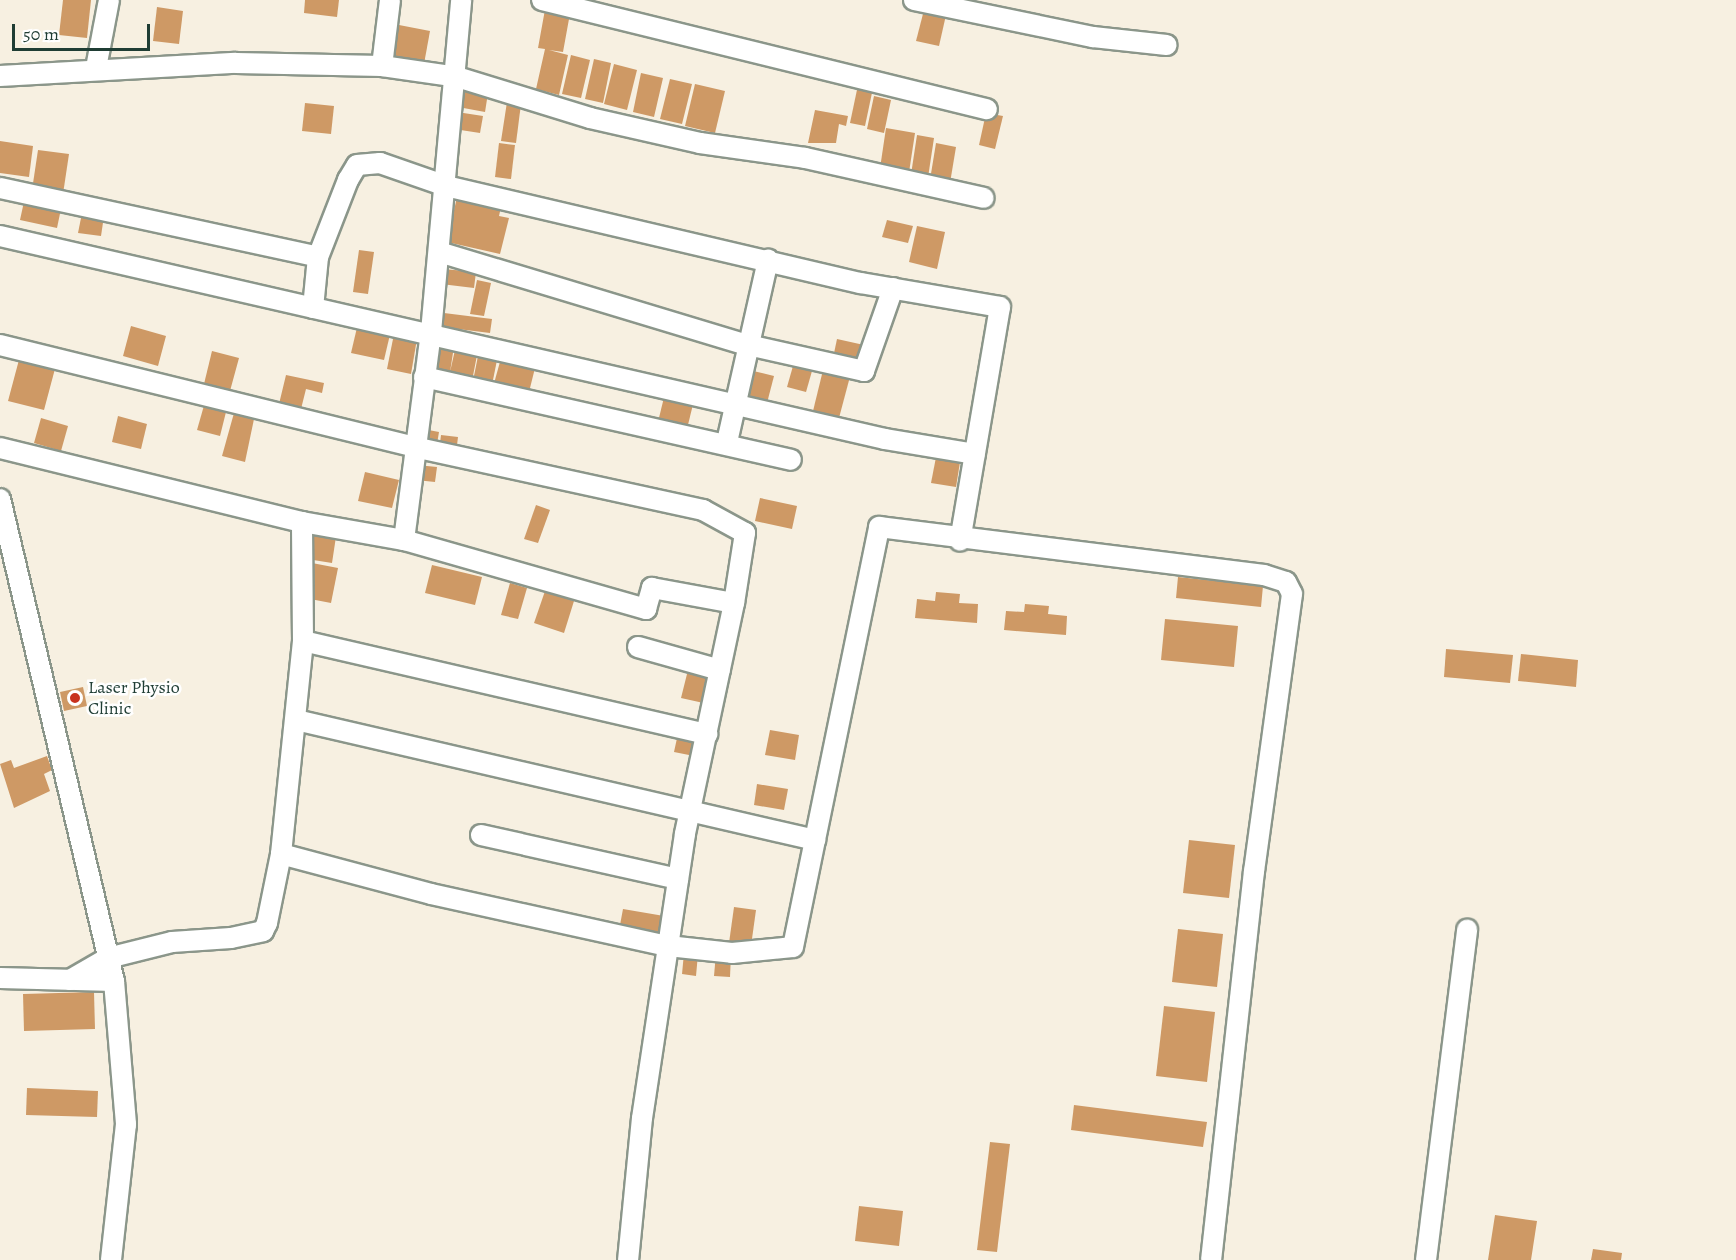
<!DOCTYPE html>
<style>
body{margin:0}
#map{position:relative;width:1736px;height:1260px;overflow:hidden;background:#f7f0e1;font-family:Alegreya,serif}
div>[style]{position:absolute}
.building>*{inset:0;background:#ce9965}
.roads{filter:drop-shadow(2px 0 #8b968a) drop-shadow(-2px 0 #8b968a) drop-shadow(0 2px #8b968a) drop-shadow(0 -2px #8b968a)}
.minor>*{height:20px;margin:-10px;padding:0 10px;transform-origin:10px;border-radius:10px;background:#fff}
.dots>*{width:16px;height:16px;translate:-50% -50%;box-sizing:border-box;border:3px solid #fff;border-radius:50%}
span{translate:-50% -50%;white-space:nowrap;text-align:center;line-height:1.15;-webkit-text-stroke:5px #fff;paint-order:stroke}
.poi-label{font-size:18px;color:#1f3d34}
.left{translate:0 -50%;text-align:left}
.scale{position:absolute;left:12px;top:24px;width:138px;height:27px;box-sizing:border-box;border:3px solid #1f3d34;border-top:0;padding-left:8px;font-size:18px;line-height:21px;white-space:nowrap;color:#1f3d34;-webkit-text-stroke:4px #fff;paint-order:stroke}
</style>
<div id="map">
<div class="building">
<div style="clip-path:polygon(63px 0,91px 0,87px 38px,59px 35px)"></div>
<div style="clip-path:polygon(305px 0,339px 0,337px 17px,304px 13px)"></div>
<div style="clip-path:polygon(546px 4px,571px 8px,563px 52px,549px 50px,568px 55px,559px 95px,536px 89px,545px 49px,538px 48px)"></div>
<div style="clip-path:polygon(157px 7px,183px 11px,179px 44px,153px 41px)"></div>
<div style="clip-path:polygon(924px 10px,946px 15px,939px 46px,916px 41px)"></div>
<div style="clip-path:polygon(399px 25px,430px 31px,424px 64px,393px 58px)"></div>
<div style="clip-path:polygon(571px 55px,590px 60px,581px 98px,562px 94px)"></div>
<div style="clip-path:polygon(594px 59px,611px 63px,603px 103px,585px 99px)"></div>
<div style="clip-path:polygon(614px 64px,637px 70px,627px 110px,604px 104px)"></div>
<div style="clip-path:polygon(641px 73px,663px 78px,654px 117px,633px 112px)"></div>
<div style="clip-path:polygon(670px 79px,692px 84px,682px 124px,660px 119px)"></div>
<div style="clip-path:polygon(695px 84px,725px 91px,715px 133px,685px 126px)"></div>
<div style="clip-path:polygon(858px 85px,873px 88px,865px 126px,850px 123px)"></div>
<div style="clip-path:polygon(462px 88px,488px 93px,485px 112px,458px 107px)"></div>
<div style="clip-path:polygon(874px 96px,891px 100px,884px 133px,867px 129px)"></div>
<div style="clip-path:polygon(507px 102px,521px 104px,516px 143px,501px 141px)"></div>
<div style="clip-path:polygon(305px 103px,334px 106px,331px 134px,302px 131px)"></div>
<div style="clip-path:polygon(815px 110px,848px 116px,846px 126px,839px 124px,836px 143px,808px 143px)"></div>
<div style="clip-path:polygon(457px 112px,483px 116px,480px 133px,454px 129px)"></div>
<div style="clip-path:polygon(986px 113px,1003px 116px,995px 149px,979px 145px)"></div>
<div style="clip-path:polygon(886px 128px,915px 133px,908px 179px,879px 175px)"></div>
<div style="clip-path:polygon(917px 135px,934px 138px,927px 184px,910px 181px)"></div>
<div style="clip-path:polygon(0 141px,33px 146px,29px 177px,0 173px)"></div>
<div style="clip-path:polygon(499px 143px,515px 145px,511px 179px,495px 177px)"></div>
<div style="clip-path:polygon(936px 143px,956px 147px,949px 189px,929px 186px)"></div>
<div style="clip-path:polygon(38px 150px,69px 154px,63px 194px,32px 190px)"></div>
<div style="clip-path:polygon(25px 197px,62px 204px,57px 228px,20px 220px)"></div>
<div style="clip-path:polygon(457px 197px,501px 207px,499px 216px,509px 218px,500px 254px,447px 242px)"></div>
<div style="clip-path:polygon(82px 213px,104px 216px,101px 236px,78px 233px)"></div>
<div style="clip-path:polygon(887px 220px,913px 226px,908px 243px,882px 237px)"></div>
<div style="clip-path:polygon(917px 226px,945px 232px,937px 269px,909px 262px)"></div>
<div style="clip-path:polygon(359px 250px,374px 252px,368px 294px,353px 292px)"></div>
<div style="clip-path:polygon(443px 269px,476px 272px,474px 288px,441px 284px)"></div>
<div style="clip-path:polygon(477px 280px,491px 283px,484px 316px,470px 314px)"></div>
<div style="clip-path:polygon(436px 312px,492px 319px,490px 333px,434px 326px)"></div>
<div style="clip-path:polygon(359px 319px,392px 326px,384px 360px,351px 353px)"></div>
<div style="clip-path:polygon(131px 326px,166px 336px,158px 366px,123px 356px)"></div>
<div style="clip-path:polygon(395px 329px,418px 333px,411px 374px,387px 369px)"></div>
<div style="clip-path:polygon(435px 337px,455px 340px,450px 372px,457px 341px,479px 345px,471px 386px,427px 374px)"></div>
<div style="clip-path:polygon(837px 339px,864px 345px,859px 364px,833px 358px)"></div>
<div style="clip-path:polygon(480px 346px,499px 350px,492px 385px,473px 381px)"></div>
<div style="clip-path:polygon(212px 351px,239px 358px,230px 391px,204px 384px)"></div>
<div style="clip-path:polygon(503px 351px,537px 360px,528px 396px,493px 387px)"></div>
<div style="clip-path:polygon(20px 356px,56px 365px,44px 410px,8px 401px)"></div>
<div style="clip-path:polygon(795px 359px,814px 364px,806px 392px,787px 387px)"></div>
<div style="clip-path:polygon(825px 362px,852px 369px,839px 418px,813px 411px)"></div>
<div style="clip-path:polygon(749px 370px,774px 376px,767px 403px,742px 397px)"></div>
<div style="clip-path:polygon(286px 375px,324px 383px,322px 393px,306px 389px,301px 409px,279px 404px)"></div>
<div style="clip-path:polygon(666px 389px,695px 396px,687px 429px,658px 422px)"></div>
<div style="clip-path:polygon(205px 402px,227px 408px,220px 436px,197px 430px)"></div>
<div style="clip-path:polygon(234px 413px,254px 419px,245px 462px,222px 456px)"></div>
<div style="clip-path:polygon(118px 416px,147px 424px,141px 449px,112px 442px)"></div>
<div style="clip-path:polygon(41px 418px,68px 426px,61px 451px,34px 443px)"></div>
<div style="clip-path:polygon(418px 428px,439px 432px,436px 450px,415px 447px)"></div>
<div style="clip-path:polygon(441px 435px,458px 437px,456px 453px,439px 451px)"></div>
<div style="clip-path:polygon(937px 452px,961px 456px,956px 487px,931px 483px)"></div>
<div style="clip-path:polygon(417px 465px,437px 467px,435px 482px,416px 480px)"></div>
<div style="clip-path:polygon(365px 472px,399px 480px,392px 508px,358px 501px)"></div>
<div style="clip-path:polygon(760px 498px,797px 506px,792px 529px,755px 521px)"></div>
<div style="clip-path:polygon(536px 505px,550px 510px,538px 543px,524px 539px)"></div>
<div style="clip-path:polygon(312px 526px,337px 530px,332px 563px,307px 559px)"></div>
<div style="clip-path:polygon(312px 563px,338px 568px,331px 603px,305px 598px)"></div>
<div style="clip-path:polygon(432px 565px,482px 577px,475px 605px,425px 593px)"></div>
<div style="clip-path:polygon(1178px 577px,1263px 586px,1261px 607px,1176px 598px)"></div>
<div style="clip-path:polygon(510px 583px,527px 588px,518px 619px,501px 615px)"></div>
<div style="clip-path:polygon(545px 591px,574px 601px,564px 633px,534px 623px)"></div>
<div style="clip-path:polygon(936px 592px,960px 594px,959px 603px,978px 604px,977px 623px,915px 618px,917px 599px,935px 601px)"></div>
<div style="clip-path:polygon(1025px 604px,1049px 606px,1048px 614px,1067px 616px,1066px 635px,1004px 630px,1006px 611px,1024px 612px)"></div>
<div style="clip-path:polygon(1165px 619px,1238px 626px,1234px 667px,1161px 660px)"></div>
<div style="clip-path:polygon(1446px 649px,1513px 655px,1510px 683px,1444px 677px)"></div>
<div style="clip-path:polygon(1521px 654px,1578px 660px,1576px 687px,1518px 681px)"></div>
<div style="clip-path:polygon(689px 666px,716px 673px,708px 704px,681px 698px)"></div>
<div style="clip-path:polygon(83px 687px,87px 706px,64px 711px,60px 692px)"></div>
<div style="clip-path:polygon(679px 729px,704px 735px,699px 757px,674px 752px)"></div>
<div style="clip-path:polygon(770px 730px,799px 735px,795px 760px,765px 755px)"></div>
<div style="clip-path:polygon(47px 756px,52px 770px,44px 774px,50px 791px,14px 808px,0 764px,11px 760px,14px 768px)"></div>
<div style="clip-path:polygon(757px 784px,788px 789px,784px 810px,754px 805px)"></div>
<div style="clip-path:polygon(1189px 840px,1235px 845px,1229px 898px,1183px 893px)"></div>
<div style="clip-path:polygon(734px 907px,756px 910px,751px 946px,729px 943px)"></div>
<div style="clip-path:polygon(623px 909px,664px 916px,661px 933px,620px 925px)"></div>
<div style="clip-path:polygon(1178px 929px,1223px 934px,1217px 987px,1172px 982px)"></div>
<div style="clip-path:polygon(684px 953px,698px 954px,696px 976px,682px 974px)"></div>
<div style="clip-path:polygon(716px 953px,731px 954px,730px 977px,714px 976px)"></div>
<div style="clip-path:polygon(94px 992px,95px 1029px,24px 1031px,23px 994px)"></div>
<div style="clip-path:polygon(1164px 1006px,1215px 1012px,1207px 1082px,1156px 1076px)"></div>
<div style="clip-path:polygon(27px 1088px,98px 1091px,97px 1117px,26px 1115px)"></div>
<div style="clip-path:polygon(1074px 1105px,1207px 1122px,1203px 1147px,1071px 1130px)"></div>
<div style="clip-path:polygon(990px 1142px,1010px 1144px,997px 1252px,977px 1250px)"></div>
<div style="clip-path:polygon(859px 1206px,903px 1211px,899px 1246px,855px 1241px)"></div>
<div style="clip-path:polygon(1495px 1215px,1537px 1221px,1531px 1260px,1488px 1260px)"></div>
<div style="clip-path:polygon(1593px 1249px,1622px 1253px,1621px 1260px,1591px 1260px)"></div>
</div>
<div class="roads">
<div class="minor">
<div style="left:542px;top:0;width:458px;rotate:13.8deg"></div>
<div style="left:914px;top:0;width:183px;rotate:11.7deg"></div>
<div style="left:1093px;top:37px;width:74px;rotate:6.2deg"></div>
<div style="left:382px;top:66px;width:66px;rotate:-83.1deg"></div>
<div style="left:96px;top:68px;width:69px;rotate:-79.2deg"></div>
<div style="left:0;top:76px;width:236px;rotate:-3.2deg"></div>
<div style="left:236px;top:63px;width:146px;rotate:1.2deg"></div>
<div style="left:382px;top:66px;width:76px;rotate:8.3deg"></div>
<div style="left:457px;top:77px;width:139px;rotate:17.1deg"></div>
<div style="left:590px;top:118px;width:113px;rotate:12.8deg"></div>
<div style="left:700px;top:143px;width:106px;rotate:8.1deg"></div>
<div style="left:805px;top:158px;width:183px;rotate:12.6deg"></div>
<div style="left:0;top:188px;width:325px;rotate:12.2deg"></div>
<div style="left:0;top:236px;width:908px;rotate:12.92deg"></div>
<div style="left:885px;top:439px;width:91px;rotate:9.5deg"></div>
<div style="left:439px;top:252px;width:323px;rotate:16.8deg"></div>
<div style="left:748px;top:345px;width:119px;rotate:12.6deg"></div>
<div style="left:864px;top:371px;width:88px;rotate:-70.7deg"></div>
<div style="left:313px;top:308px;width:51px;rotate:-84.4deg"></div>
<div style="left:318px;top:257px;width:83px;rotate:-68.7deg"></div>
<div style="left:348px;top:180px;width:17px;rotate:-59deg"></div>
<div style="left:357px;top:165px;width:23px;rotate:-5deg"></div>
<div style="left:380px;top:163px;width:70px;rotate:19.2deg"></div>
<div style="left:446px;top:186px;width:426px;rotate:13.2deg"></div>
<div style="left:861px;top:283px;width:141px;rotate:9.8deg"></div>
<div style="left:1000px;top:307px;width:237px;rotate:99.7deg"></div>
<div style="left:0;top:345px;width:426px;rotate:13.8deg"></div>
<div style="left:414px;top:447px;width:296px;rotate:12.3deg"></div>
<div style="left:703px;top:510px;width:48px;rotate:28.7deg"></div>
<div style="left:745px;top:533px;width:71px;rotate:98.9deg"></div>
<div style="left:424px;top:377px;width:376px;rotate:12.7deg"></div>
<div style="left:727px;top:442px;width:187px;rotate:-77.3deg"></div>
<div style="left:0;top:448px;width:311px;rotate:13.8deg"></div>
<div style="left:302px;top:522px;width:104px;rotate:10deg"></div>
<div style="left:404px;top:540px;width:252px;rotate:15.9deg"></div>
<div style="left:646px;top:609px;width:22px;rotate:-74deg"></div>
<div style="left:652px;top:588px;width:83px;rotate:10.4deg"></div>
<div style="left:734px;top:603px;width:236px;rotate:102deg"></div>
<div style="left:685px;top:834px;width:287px;rotate:98.6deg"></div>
<div style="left:642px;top:1118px;width:143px;rotate:95.6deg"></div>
<div style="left:0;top:499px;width:495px;rotate:76.7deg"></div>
<div style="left:114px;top:981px;width:144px;rotate:85.2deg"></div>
<div style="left:126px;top:1124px;width:137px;rotate:96.3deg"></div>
<div style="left:404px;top:540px;width:210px;rotate:-82.6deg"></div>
<div style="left:431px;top:332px;width:333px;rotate:-84.8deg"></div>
<div style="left:303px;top:641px;width:415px;rotate:13deg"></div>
<div style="left:638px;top:647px;width:85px;rotate:15.7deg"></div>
<div style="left:296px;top:720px;width:533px;rotate:13.02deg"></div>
<div style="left:481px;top:835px;width:202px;rotate:12.6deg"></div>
<div style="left:281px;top:854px;width:155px;rotate:14.9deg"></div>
<div style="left:431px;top:894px;width:243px;rotate:12.4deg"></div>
<div style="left:668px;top:946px;width:64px;rotate:6.2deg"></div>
<div style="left:732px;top:953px;width:61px;rotate:-5.6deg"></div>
<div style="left:793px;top:947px;width:429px;rotate:-78.4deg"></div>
<div style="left:879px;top:527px;width:388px;rotate:7.1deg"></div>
<div style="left:1264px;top:575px;width:23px;rotate:18deg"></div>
<div style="left:1286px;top:582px;width:13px;rotate:63deg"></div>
<div style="left:1292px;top:594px;width:280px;rotate:97.8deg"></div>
<div style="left:1254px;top:871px;width:391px;rotate:96.3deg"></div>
<div style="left:0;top:978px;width:114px;rotate:1.5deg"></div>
<div style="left:70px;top:980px;width:44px;rotate:-30.1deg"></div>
<div style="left:108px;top:958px;width:66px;rotate:-14deg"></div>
<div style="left:172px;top:942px;width:59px;rotate:-3.9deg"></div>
<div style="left:231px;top:938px;width:33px;rotate:-12deg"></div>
<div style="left:263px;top:931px;width:9px;rotate:-63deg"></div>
<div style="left:267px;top:923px;width:70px;rotate:-78.5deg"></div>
<div style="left:281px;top:854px;width:214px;rotate:-84.1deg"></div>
<div style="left:303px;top:641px;width:119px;rotate:-90.5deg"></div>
<div style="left:1426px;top:1260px;width:333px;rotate:-82.9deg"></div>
</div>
</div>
<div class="dots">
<div style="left:75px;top:698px;background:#c8321e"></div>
</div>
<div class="poi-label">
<span class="left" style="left:88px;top:698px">Laser Physio<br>Clinic</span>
</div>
<div class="scale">50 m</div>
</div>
